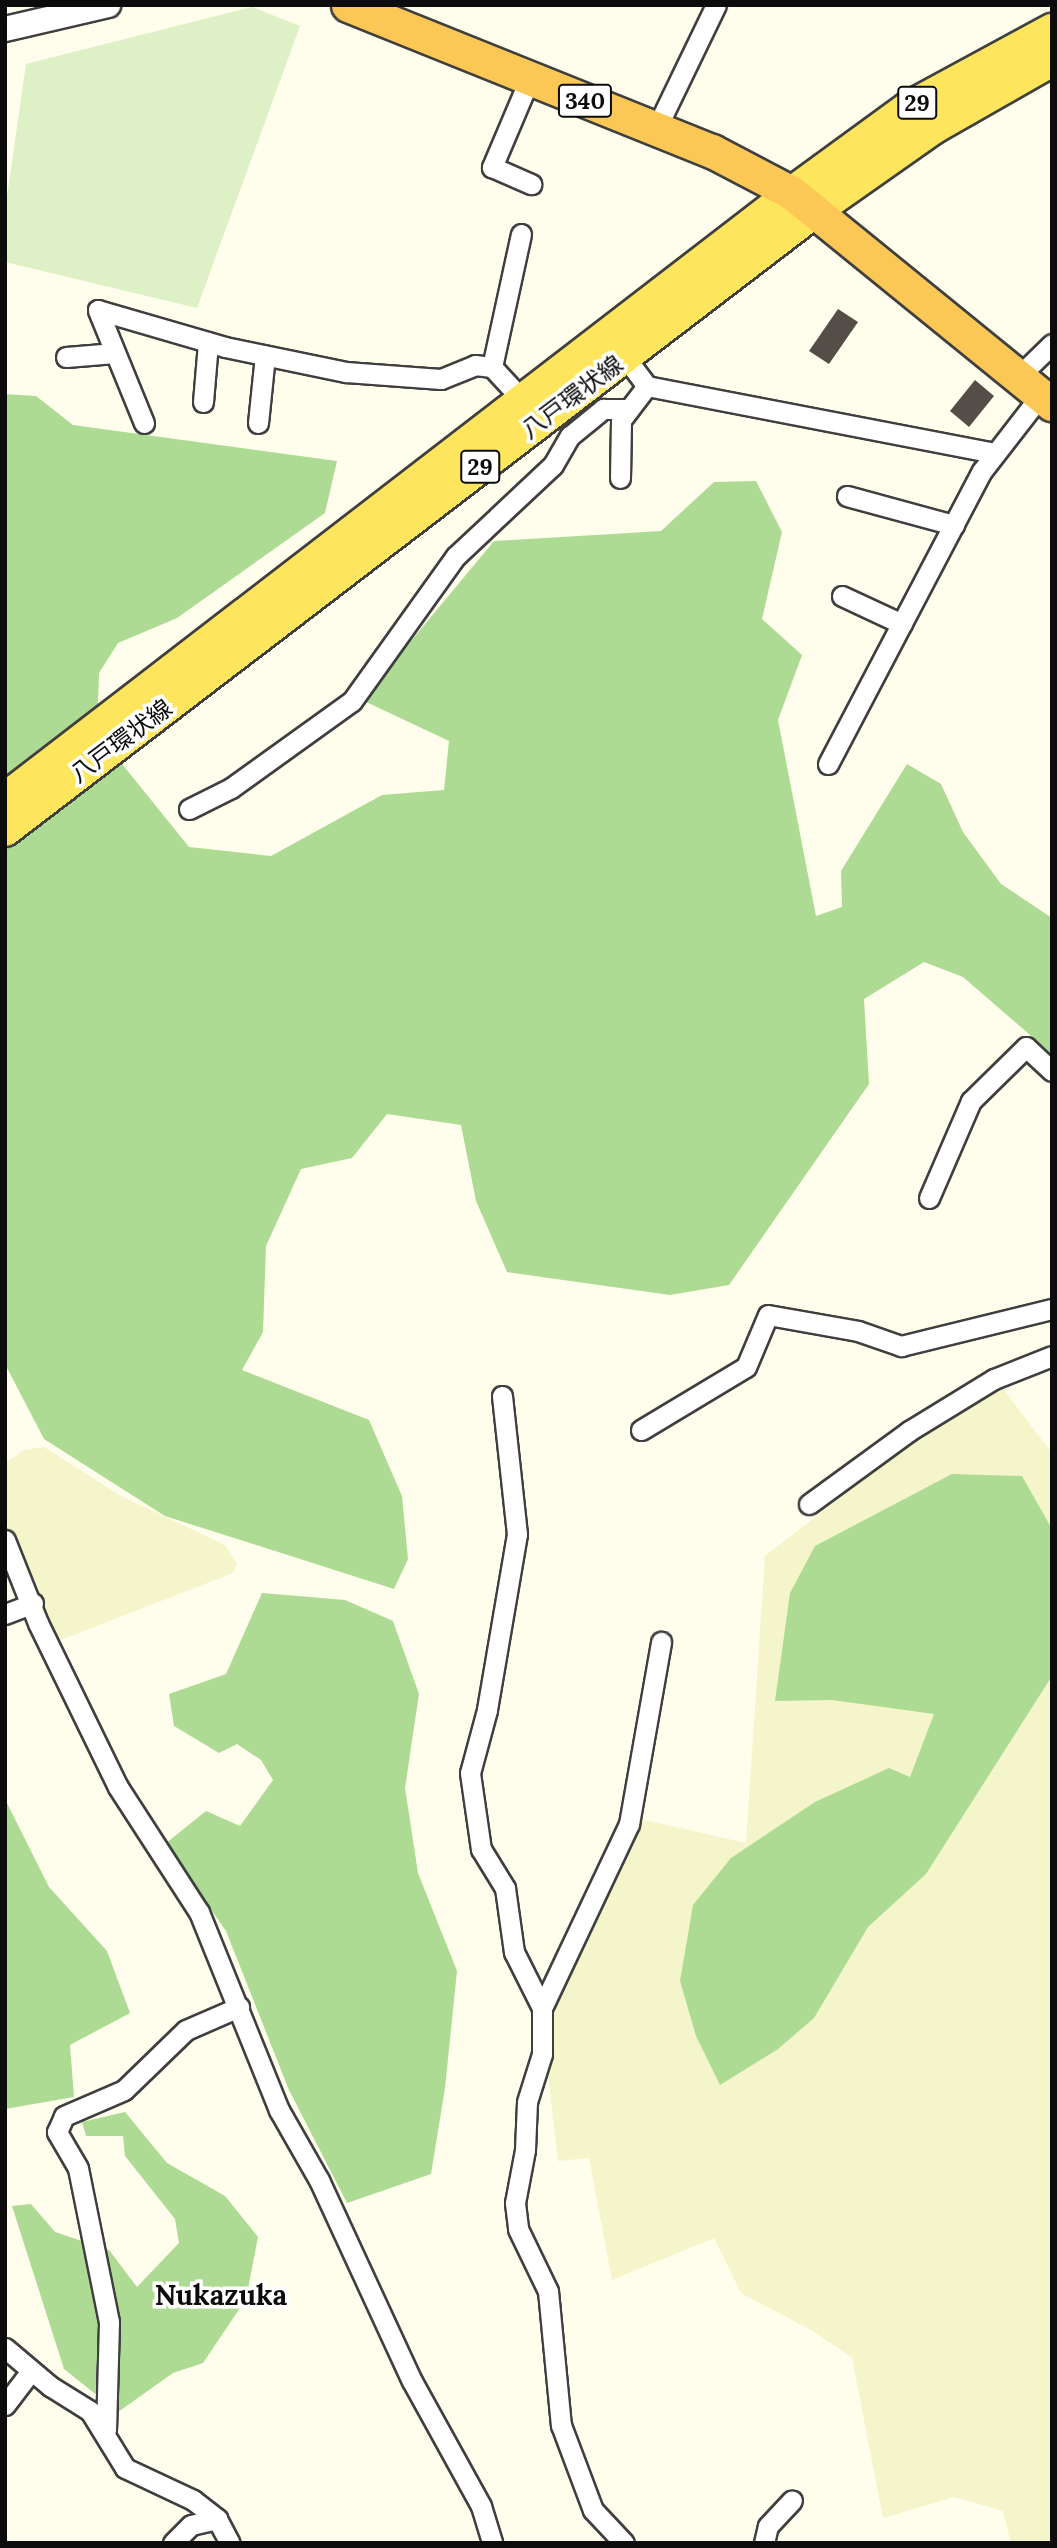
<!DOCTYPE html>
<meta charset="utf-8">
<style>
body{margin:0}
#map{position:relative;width:1057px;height:2548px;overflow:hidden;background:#fffdeb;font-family:Lora,"Noto Sans JP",serif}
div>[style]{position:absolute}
.farmland>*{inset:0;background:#f5f5cb}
.forest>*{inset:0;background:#addb93}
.pitch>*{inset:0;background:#def1c6}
.building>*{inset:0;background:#554e48}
.roads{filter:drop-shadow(2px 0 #3f3f3f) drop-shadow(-2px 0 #3f3f3f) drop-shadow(0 2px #3f3f3f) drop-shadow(0 -2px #3f3f3f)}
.minor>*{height:19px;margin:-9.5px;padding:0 9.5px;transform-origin:9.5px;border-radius:9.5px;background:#fff}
.tertiary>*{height:24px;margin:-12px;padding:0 12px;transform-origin:12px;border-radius:12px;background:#fff}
.primary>*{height:32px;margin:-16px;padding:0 16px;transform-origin:16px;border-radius:16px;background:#fde55e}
.trunk>*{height:33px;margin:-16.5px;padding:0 16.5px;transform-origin:16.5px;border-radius:16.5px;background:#fbc856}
span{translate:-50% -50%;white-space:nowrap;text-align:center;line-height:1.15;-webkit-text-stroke:7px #fff;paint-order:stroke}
.shield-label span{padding:2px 5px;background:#fff;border:2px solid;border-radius:5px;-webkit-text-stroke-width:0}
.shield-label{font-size:23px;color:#0c0c0c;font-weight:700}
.street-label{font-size:24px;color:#0c0c0c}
.quarter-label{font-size:28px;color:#0c0c0c;font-weight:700}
.frame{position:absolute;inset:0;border:7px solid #0c0c0c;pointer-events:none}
</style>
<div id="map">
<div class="farmland">
<div style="clip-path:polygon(1000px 1385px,1052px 1453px,1052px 2543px,1011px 2543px,1003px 2511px,954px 2497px,883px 2518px,852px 2358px,813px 2331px,741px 2293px,714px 2238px,612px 2280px,589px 2158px,558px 2161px,548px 2075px,554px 2010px,634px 1844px,640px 1819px,746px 1843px,765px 1556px,926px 1431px)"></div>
<div style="clip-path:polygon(44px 1447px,121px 1496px,225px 1545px,237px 1564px,233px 1573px,58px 1641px,41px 1614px,5px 1519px,5px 1463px,24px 1450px)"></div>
</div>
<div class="forest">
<div style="clip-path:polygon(5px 394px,36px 396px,73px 425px,337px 461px,325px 513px,177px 618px,118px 643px,99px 673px,97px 733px,189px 847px,271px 856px,382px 795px,444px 790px,449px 741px,362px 700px,494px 541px,661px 531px,714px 482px,756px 481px,782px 532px,762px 619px,802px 655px,778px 720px,816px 916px,842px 907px,841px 871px,907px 764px,941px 784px,963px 832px,1001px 884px,1052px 918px,1052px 1054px,963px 977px,924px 962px,864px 999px,869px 1084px,729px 1285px,670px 1295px,507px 1272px,476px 1201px,461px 1125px,387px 1114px,352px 1158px,301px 1169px,266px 1246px,263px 1332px,242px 1370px,369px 1420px,402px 1496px,408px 1559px,394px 1589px,165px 1516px,44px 1439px,5px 1364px)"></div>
<div style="clip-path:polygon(952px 1474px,1022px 1476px,1052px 1529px,1052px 1676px,926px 1874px,868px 1927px,814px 2018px,778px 2049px,720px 2085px,696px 2036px,680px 1981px,693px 1905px,731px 1858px,815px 1802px,889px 1768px,910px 1777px,934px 1714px,832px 1700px,775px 1701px,790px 1593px,815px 1546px)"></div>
<div style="clip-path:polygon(262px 1593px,345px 1600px,393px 1621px,419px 1694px,405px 1788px,418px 1873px,457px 1971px,445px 2088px,431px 2174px,347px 2203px,289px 2090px,226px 1931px,165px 1844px,206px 1811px,240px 1826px,273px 1780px,261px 1760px,237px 1744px,219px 1753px,174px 1726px,169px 1694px,226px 1674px)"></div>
<div style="clip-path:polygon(5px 1799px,49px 1887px,107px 1951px,130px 2013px,70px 2045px,74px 2097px,5px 2109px)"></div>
<div style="clip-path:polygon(125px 2112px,167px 2163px,225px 2196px,258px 2237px,246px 2299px,203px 2363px,173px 2373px,118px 2412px,64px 2369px,12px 2206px,31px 2204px,55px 2232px,109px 2250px,137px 2287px,179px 2243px,175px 2219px,125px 2156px,123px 2136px,86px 2136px,82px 2122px)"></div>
</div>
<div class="pitch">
<div style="clip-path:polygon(252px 7px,300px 26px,197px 308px,5px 262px,5px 210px,26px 64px)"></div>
</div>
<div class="building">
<div style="clip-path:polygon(838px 309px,858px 322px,829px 364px,809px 351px)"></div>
<div style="clip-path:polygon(975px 380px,994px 396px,969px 427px,950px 411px)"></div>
</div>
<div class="roads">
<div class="minor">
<div style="left:529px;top:80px;width:95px;rotate:113deg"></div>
<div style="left:492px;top:167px;width:43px;rotate:23.6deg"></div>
<div style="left:656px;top:129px;width:138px;rotate:-64.2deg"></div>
<div style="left:66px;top:357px;width:49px;rotate:-4.7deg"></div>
<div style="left:625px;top:357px;width:36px;rotate:53deg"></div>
<div style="left:647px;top:386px;width:353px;rotate:10.9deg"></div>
<div style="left:492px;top:367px;width:136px;rotate:-77.7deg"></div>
<div style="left:1019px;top:376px;width:46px;rotate:-44.1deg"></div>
<div style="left:203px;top:402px;width:60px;rotate:-85.2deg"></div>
<div style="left:144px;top:423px;width:122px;rotate:-112.2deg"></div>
<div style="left:98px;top:310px;width:132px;rotate:16.2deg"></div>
<div style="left:225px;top:347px;width:124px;rotate:11.7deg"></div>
<div style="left:346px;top:372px;width:95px;rotate:4.2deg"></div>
<div style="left:441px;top:379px;width:37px;rotate:-22deg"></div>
<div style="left:475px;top:365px;width:17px;rotate:7deg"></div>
<div style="left:492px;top:367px;width:54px;rotate:47.2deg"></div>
<div style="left:258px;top:423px;width:68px;rotate:-84.1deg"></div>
<div style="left:620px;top:478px;width:58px;rotate:-89deg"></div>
<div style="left:621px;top:420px;width:43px;rotate:-52.6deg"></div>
<div style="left:847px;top:496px;width:111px;rotate:15.2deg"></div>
<div style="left:842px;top:596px;width:66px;rotate:25deg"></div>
<div style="left:828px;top:764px;width:331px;rotate:-62.3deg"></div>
<div style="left:982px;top:471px;width:96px;rotate:-52.2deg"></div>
<div style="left:189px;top:809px;width:47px;rotate:-26.6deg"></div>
<div style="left:231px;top:788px;width:149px;rotate:-35.7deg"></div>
<div style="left:352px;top:701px;width:178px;rotate:-54.4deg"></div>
<div style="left:456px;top:556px;width:133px;rotate:-43.2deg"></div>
<div style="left:553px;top:465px;width:34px;rotate:-60deg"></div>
<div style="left:570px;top:436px;width:43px;rotate:-39.3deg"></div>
<div style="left:603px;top:409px;width:26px"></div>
<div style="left:929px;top:1198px;width:106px;rotate:-66.6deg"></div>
<div style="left:971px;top:1101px;width:77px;rotate:-44.5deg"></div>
<div style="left:1026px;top:1047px;width:35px;rotate:43deg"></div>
<div style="left:502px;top:1396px;width:139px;rotate:83.8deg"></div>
<div style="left:517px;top:1534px;width:179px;rotate:99.7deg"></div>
<div style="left:487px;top:1710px;width:65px;rotate:105.1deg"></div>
<div style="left:470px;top:1773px;width:77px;rotate:81.8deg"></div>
<div style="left:481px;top:1849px;width:46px;rotate:58.4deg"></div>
<div style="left:505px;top:1888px;width:65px;rotate:82deg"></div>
<div style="left:514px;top:1952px;width:63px;rotate:63.4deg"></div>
<div style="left:542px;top:2008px;width:46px;rotate:90deg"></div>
<div style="left:542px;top:2054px;width:50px;rotate:107.4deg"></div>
<div style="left:527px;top:2102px;width:48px;rotate:92.4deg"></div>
<div style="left:525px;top:2150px;width:54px;rotate:100.7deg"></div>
<div style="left:515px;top:2203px;width:26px;rotate:83deg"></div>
<div style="left:518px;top:2229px;width:69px;rotate:64.2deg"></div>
<div style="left:548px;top:2291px;width:135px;rotate:84.5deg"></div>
<div style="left:561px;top:2425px;width:91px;rotate:69.4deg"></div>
<div style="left:593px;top:2510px;width:45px;rotate:46.8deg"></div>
<div style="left:641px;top:1430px;width:122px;rotate:-31deg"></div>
<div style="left:746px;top:1367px;width:56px;rotate:-67.1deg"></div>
<div style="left:768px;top:1315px;width:91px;rotate:10.1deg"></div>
<div style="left:858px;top:1331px;width:46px;rotate:19.2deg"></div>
<div style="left:901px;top:1346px;width:155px;rotate:-13.8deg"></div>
<div style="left:809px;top:1504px;width:124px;rotate:-36.1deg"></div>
<div style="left:909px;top:1431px;width:100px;rotate:-31.5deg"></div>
<div style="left:994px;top:1379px;width:62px;rotate:-21.6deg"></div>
<div style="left:5px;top:1540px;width:89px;rotate:68.3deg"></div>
<div style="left:38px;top:1623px;width:182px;rotate:64deg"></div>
<div style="left:118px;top:1787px;width:149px;rotate:57.1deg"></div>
<div style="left:199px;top:1912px;width:214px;rotate:68deg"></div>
<div style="left:279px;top:2110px;width:81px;rotate:60.3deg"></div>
<div style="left:319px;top:2180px;width:221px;rotate:65.2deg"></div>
<div style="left:412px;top:2381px;width:143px;rotate:61.1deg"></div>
<div style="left:481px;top:2506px;width:39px;rotate:73deg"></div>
<div style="left:5px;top:1614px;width:30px;rotate:-21deg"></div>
<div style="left:542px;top:2008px;width:204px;rotate:-64.7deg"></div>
<div style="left:629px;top:1824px;width:185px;rotate:-80deg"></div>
<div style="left:5px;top:2348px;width:59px;rotate:40.2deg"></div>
<div style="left:50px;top:2386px;width:47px;rotate:32deg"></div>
<div style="left:90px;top:2411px;width:67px;rotate:58.4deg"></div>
<div style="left:125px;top:2468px;width:75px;rotate:25.2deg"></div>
<div style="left:193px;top:2500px;width:31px;rotate:38deg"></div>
<div style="left:217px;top:2519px;width:27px;rotate:62deg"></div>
<div style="left:5px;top:2405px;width:43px;rotate:-52.6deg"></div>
<div style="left:106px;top:2430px;width:108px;rotate:-88.4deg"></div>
<div style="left:109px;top:2322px;width:157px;rotate:-101.4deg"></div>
<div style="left:78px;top:2168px;width:42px;rotate:-120.3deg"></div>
<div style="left:57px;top:2132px;width:17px;rotate:-66deg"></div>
<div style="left:64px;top:2116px;width:65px;rotate:-23.4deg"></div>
<div style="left:124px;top:2090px;width:86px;rotate:-44.1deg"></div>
<div style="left:186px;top:2030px;width:58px;rotate:-23.5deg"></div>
<div style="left:173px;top:2543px;width:25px;rotate:-45deg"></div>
<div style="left:191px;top:2525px;width:27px;rotate:-13deg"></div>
<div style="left:764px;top:2543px;width:17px;rotate:-77deg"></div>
<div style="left:768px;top:2526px;width:35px;rotate:-47deg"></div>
</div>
<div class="tertiary">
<div style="left:5px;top:29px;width:106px;rotate:-13.1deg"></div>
</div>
<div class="primary">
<div style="left:5px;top:799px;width:993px;rotate:-37.6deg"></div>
<div style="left:792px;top:193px;width:146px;rotate:-36.1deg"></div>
<div style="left:910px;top:107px;width:162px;rotate:-28.5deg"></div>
<div style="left:5px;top:830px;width:1019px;rotate:-37.39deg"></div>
<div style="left:815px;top:211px;width:144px;rotate:-35.1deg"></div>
<div style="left:933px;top:128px;width:137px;rotate:-29.7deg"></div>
</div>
<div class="trunk">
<div style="left:348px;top:5px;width:392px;rotate:21.9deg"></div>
<div style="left:712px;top:151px;width:90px;rotate:27.7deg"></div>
<div style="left:792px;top:193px;width:335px;rotate:39.1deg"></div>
</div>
</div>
<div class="shield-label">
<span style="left:585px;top:101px">340</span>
<span style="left:917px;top:103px">29</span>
<span style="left:480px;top:467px">29</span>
</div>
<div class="street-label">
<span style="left:572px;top:397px;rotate:-37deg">八戸環状線</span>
<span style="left:121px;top:741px;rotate:-37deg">八戸環状線</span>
</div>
<div class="quarter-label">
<span style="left:221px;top:2295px">Nukazuka</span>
</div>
<div class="frame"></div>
</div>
